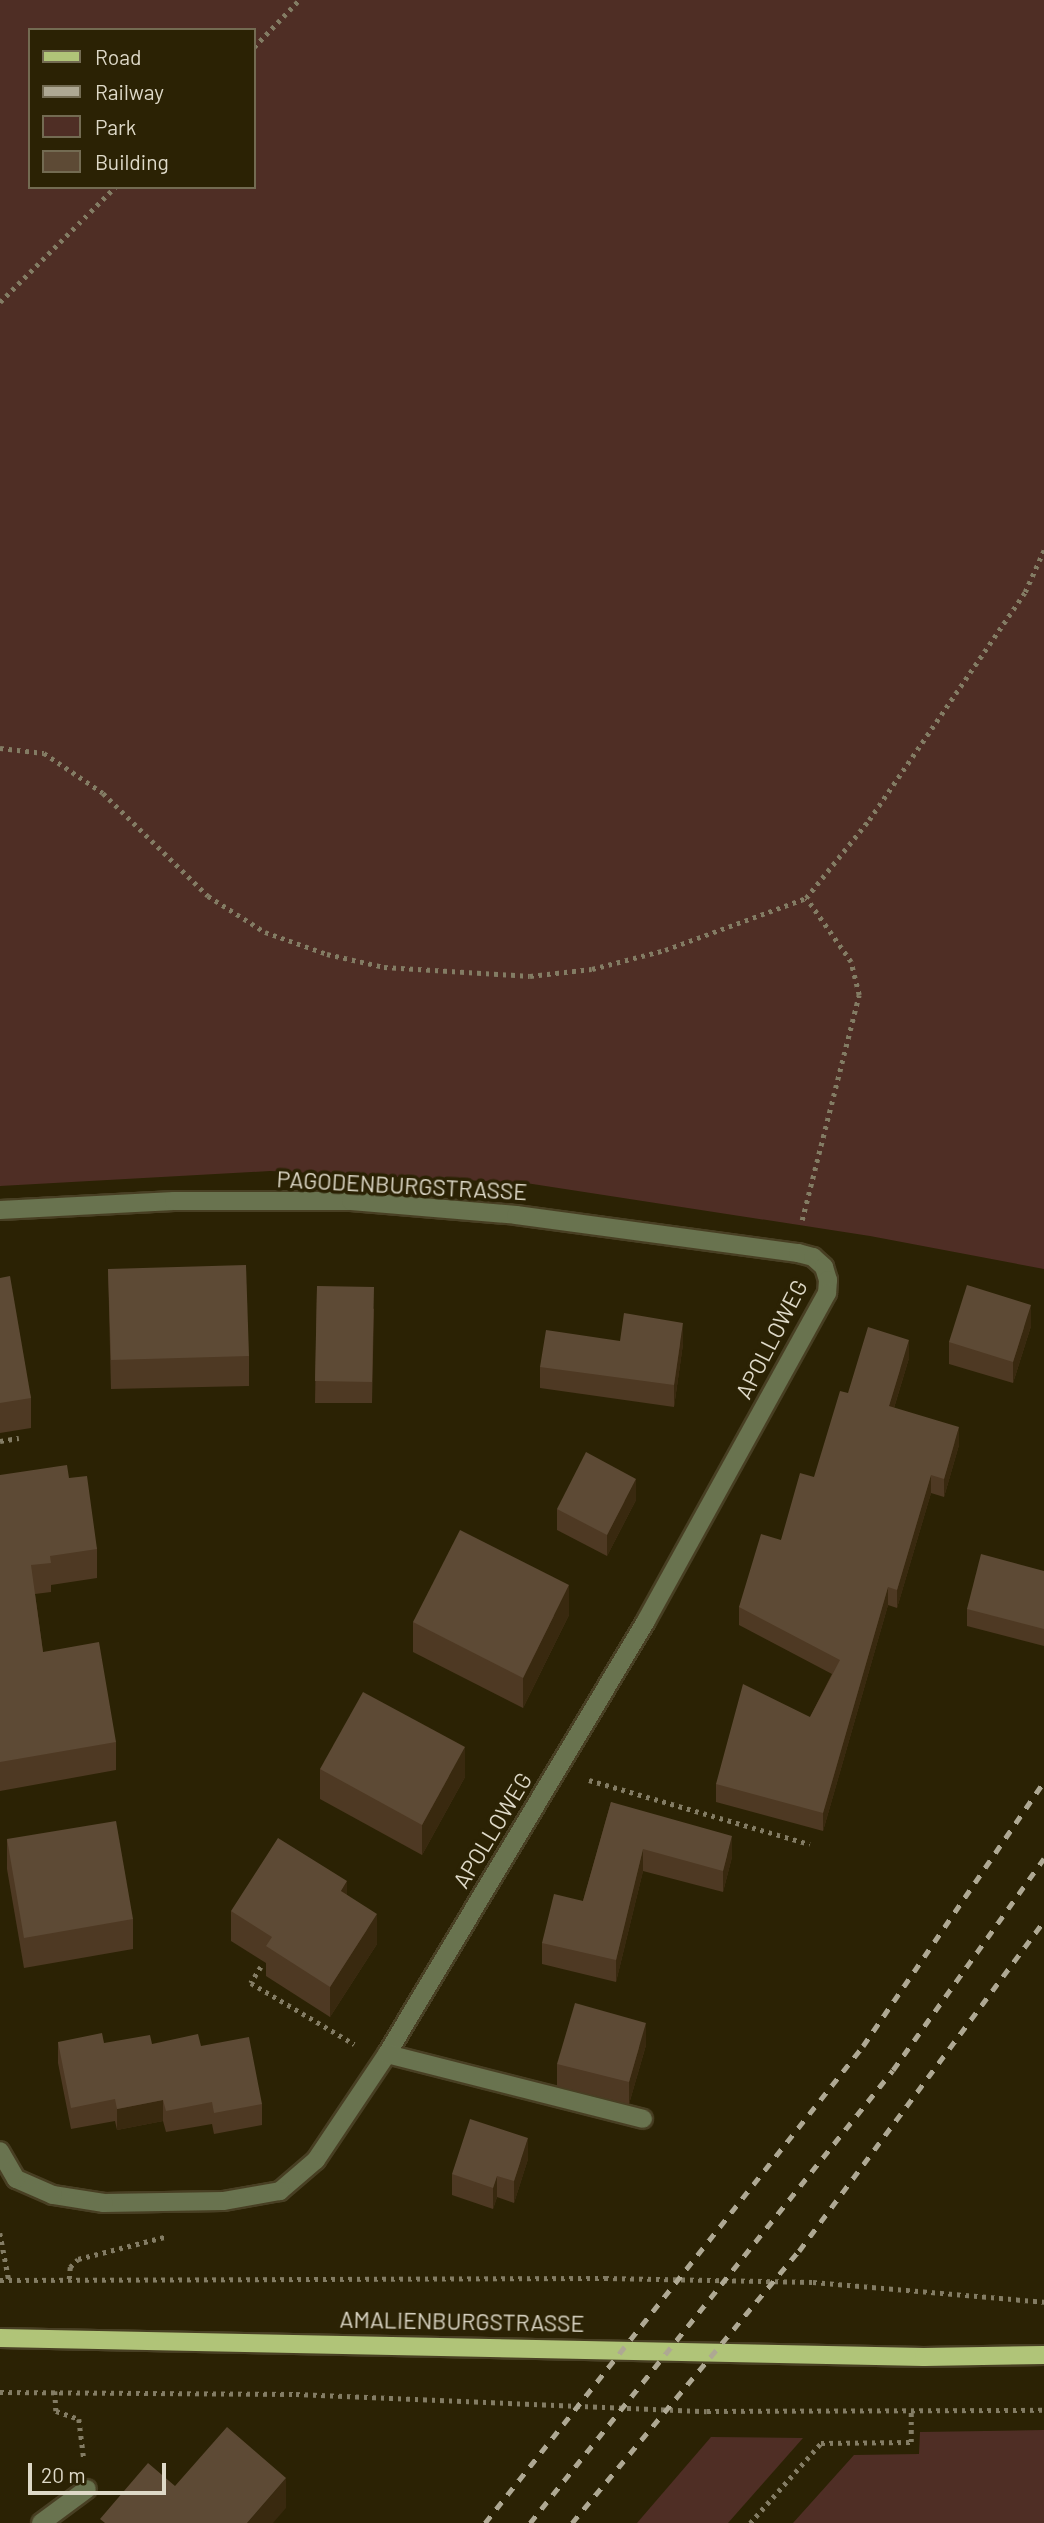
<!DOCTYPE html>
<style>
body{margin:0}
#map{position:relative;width:1044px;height:2523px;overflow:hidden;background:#2b2204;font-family:Barlow,sans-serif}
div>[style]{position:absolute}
.green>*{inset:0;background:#4f2e25}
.path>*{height:4.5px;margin-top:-2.25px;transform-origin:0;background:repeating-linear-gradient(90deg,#837c64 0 3.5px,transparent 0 8.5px)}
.roads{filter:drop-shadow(2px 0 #483f23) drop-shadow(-2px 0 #483f23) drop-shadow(0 2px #483f23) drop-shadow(0 -2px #483f23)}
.minor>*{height:18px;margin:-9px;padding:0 9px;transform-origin:9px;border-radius:9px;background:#69734f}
.major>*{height:18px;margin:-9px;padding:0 9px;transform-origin:9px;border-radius:9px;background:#b0c478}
.rail>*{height:5px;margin-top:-2.5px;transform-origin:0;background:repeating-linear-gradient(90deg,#aea893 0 9px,transparent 0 18px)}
.wall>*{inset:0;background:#4e3923}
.shaded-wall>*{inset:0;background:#39290f}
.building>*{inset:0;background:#5d4a35}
span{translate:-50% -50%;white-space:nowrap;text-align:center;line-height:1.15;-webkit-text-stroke:7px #2b2204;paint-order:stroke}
.street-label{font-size:23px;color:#ded9c8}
.legend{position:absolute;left:28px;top:28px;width:228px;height:161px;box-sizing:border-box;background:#2b2204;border:2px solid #736b52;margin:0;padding:9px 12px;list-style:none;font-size:21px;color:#ded9c8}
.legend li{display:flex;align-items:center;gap:14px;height:35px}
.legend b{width:35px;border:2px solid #736b52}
.scale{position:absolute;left:28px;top:2463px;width:138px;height:32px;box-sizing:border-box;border:4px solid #ded9c8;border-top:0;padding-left:9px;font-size:21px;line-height:24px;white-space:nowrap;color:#ded9c8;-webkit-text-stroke:5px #2b2204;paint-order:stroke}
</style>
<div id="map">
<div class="green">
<div style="clip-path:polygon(evenodd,0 0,1044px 0,1044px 1269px,870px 1236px,526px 1183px,270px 1171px,0 1186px,0 0,30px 30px,254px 30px,254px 187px,30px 187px,30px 30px)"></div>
<div style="clip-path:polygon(1044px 2430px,1044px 2523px,793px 2523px,854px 2455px,919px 2454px,920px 2432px)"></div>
<div style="clip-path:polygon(711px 2437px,803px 2438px,728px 2523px,637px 2523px)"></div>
</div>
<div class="path">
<div style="left:254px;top:47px;width:65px;rotate:-46.2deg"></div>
<div style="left:0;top:302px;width:163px;rotate:-45deg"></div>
<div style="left:0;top:748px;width:44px;rotate:6.5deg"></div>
<div style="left:44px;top:753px;width:71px;rotate:34.1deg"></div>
<div style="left:103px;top:793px;width:147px;rotate:44.4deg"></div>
<div style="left:208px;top:896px;width:67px;rotate:32.3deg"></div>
<div style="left:265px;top:932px;width:66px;rotate:19.5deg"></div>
<div style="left:327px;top:954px;width:58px;rotate:12.8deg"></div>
<div style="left:384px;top:967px;width:146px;rotate:3.5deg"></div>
<div style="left:530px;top:976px;width:62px;rotate:-6.4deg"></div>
<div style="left:592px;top:969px;width:75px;rotate:-14.6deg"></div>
<div style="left:665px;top:950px;width:150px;rotate:-20.2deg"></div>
<div style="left:806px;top:898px;width:100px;rotate:-51.1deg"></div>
<div style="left:869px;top:820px;width:276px;rotate:-55.6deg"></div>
<div style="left:1025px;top:592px;width:46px;rotate:-65.7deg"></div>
<div style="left:802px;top:1220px;width:232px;rotate:-75.8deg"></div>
<div style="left:859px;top:995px;width:34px;rotate:-104deg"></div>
<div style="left:851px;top:962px;width:78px;rotate:-125.1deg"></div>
<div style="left:0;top:1441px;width:19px;rotate:-9deg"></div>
<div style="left:589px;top:1780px;width:230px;rotate:16.2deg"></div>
<div style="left:261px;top:1967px;width:19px;rotate:122deg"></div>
<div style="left:251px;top:1983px;width:120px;rotate:30.6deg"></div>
<div style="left:0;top:2233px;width:48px;rotate:79.2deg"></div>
<div style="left:69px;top:2279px;width:12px;rotate:-85deg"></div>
<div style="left:70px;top:2267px;width:11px;rotate:-45deg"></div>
<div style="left:78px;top:2259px;width:89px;rotate:-14.3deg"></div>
<div style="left:0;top:2280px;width:605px;rotate:-0.19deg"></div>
<div style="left:605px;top:2278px;width:208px;rotate:1.1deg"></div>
<div style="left:813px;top:2282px;width:232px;rotate:4.9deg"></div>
<div style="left:55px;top:2391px;width:20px;rotate:87deg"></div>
<div style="left:56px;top:2411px;width:24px;rotate:19deg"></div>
<div style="left:79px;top:2419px;width:38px;rotate:83deg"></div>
<div style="left:0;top:2392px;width:296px;rotate:0.4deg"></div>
<div style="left:296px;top:2394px;width:411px;rotate:2.4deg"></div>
<div style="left:707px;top:2411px;width:337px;rotate:-0.2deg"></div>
<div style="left:750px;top:2523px;width:107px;rotate:-48.4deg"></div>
<div style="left:821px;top:2443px;width:90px;rotate:-0.6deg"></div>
<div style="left:911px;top:2442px;width:30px;rotate:-90deg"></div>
</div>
<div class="roads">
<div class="minor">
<div style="left:0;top:1210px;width:174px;rotate:-3deg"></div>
<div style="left:174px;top:1201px;width:177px"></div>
<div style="left:351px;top:1201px;width:166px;rotate:4.8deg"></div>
<div style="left:516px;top:1215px;width:285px;rotate:7.7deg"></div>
<div style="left:798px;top:1253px;width:16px;rotate:15deg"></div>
<div style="left:813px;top:1257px;width:15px;rotate:42deg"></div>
<div style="left:824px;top:1267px;width:14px;rotate:73deg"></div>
<div style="left:828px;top:1280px;width:13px;rotate:94deg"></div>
<div style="left:827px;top:1293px;width:375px;rotate:118.9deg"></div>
<div style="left:646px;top:1621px;width:505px;rotate:120.89deg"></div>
<div style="left:387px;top:2054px;width:128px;rotate:123.8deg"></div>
<div style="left:316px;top:2160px;width:48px;rotate:139.3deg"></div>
<div style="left:280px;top:2191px;width:58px;rotate:170deg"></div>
<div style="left:223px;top:2201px;width:119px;rotate:179deg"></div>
<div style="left:104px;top:2203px;width:52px;rotate:-171.1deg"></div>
<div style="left:53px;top:2195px;width:40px;rotate:-156.6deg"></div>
<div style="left:16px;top:2179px;width:32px;rotate:-120deg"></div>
<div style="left:387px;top:2054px;width:264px;rotate:14.2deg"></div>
<div style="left:41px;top:2523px;width:57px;rotate:-36.5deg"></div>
</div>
<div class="major">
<div style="left:0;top:2338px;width:924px;rotate:1.18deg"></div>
<div style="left:924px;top:2357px;width:120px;rotate:-1deg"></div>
</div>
</div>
<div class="rail">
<div style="left:485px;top:2523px;width:609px;rotate:-51.6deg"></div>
<div style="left:863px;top:2046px;width:320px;rotate:-55.6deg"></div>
<div style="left:530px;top:2523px;width:580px;rotate:-51.29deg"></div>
<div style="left:893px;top:2070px;width:260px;rotate:-54.5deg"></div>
<div style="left:572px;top:2523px;width:354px;rotate:-50.2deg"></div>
<div style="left:799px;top:2251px;width:411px;rotate:-53.4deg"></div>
</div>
<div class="wall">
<div style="clip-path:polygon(108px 1269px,249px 1356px,249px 1386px,111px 1389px)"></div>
<div style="clip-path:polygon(0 1278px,31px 1398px,31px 1428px,0 1433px)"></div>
<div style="clip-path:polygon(317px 1286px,374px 1309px,372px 1403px,315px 1403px)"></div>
<div style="clip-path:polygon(1031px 1326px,1013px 1383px,949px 1364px,949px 1342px)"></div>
<div style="clip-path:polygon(620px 1341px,683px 1344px,674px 1407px,540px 1388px,540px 1367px)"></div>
<div style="clip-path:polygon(909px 1358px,894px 1408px,959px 1445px,944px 1497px,931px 1493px,897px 1608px,888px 1605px,823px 1831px,716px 1802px,716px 1784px,810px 1717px,832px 1674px,739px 1625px,739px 1607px,781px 1540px,814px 1477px)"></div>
<div style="clip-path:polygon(0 1475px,69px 1478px,97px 1549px,97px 1578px,51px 1585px,51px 1592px,35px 1594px,43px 1652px,116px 1742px,116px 1770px,0 1791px)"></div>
<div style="clip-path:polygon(636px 1500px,607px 1556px,557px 1530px,557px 1509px)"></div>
<div style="clip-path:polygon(1044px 1571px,1044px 1646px,967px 1626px,967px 1609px)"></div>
<div style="clip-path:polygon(569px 1615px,523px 1708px,413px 1652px,413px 1622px)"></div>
<div style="clip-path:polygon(320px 1769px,465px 1777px,422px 1855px,320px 1799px)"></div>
<div style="clip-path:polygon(611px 1802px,732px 1857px,723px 1892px,643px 1871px,616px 1982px,542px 1964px,542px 1943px,583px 1901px)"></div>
<div style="clip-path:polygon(7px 1839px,133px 1919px,133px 1949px,24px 1968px,7px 1869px)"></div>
<div style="clip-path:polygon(347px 1895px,377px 1944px,330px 2017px,266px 1976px,266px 1963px,231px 1941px,231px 1911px)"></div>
<div style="clip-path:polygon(58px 2042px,152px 2044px,201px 2046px,262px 2104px,262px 2125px,214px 2134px,212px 2124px,166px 2132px,163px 2121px,117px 2130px,115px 2121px,71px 2129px,58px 2063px)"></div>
<div style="clip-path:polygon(646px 2045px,629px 2104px,557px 2086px,557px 2064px)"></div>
<div style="clip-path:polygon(528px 2159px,514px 2203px,497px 2197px,493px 2209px,452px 2195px,452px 2174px)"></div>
</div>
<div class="shaded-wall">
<div style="clip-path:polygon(1031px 1305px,1031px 1326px,1013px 1383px,1013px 1362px)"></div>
<div style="clip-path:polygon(683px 1323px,683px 1344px,674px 1407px,674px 1385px)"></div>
<div style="clip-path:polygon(909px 1340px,909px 1358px,889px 1424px,889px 1406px)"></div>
<div style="clip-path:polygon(959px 1427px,959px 1445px,944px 1497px,944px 1479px)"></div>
<div style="clip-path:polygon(931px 1475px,931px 1493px,897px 1608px,897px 1590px)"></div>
<div style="clip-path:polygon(636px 1479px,636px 1500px,607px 1556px,607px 1535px)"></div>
<div style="clip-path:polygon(569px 1585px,569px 1615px,523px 1708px,523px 1678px)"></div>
<div style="clip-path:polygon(888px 1587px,888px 1605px,823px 1831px,823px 1813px)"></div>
<div style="clip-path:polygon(465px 1747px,465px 1777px,422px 1855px,422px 1825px)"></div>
<div style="clip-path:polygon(732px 1836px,732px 1857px,723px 1892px,723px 1871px)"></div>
<div style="clip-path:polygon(643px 1849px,643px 1871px,616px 1982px,616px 1960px)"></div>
<div style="clip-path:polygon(347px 1881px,347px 1911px,341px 1891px)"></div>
<div style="clip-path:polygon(377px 1914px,377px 1944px,330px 2017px,330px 1987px)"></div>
<div style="clip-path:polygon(646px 2023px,646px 2045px,629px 2104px,629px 2082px)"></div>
<div style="clip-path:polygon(163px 2100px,163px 2121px,117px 2130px,117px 2109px)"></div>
<div style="clip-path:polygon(528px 2138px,528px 2159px,514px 2203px,514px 2181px)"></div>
<div style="clip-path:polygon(497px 2176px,497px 2197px,493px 2209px,493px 2188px)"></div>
<div style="clip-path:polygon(286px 2478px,286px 2508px,273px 2523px,247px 2523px)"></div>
</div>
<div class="building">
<div style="clip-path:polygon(246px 1265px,249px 1356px,111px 1360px,108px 1269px)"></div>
<div style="clip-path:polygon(10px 1276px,31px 1398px,0 1403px,0 1278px)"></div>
<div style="clip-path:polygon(967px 1285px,1031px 1305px,1013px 1362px,949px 1342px)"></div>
<div style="clip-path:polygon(317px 1286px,374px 1287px,372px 1382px,315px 1381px)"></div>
<div style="clip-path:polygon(624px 1313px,683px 1323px,674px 1385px,540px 1367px,546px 1330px,620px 1341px)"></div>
<div style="clip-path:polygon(868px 1327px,909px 1340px,889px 1406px,959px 1427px,944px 1479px,931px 1475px,897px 1590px,888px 1587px,823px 1813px,716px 1784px,743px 1684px,810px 1717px,840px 1660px,739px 1607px,761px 1534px,781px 1540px,800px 1473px,814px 1477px,840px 1391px,848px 1393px)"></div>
<div style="clip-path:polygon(586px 1452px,636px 1479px,607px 1535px,557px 1509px)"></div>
<div style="clip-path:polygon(67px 1465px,69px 1478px,87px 1476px,97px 1549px,50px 1556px,51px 1563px,31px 1565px,43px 1652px,99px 1642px,116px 1742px,0 1762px,0 1475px)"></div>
<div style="clip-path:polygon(460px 1530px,569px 1585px,523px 1678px,413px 1622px)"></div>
<div style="clip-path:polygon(981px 1554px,1044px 1571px,1044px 1629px,967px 1609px)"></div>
<div style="clip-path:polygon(363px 1692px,465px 1747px,422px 1825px,320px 1769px)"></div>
<div style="clip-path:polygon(611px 1802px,732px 1836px,723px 1871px,643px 1849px,616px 1960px,542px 1943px,554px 1894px,583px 1901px)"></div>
<div style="clip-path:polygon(116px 1821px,133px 1919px,24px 1938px,7px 1839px)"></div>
<div style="clip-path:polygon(278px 1838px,347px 1881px,341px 1891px,377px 1914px,330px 1987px,266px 1946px,272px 1937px,231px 1911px)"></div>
<div style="clip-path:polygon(575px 2003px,646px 2023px,629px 2082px,557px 2064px)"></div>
<div style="clip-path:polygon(102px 2033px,104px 2043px,150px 2035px,152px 2044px,198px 2034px,201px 2046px,249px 2037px,262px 2104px,214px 2113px,212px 2102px,166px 2111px,163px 2100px,117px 2109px,115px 2099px,71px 2108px,58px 2042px)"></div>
<div style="clip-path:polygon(470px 2119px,528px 2138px,514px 2181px,497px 2176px,493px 2188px,452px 2174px)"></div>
<div style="clip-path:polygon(227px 2427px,286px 2478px,247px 2523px,105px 2523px,100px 2519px,148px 2463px,175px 2486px)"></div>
</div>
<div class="street-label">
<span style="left:402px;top:1185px;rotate:3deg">PAGODENBURGSTRASSE</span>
<span style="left:771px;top:1339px;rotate:-63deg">APOLLOWEG</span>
<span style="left:492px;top:1830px;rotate:-59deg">APOLLOWEG</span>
<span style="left:462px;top:2321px;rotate:1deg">AMALIENBURGSTRASSE</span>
</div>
<ul class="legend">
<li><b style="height:9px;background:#b0c478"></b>Road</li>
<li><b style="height:9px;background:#aea893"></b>Railway</li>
<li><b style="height:19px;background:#4f2e25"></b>Park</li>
<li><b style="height:19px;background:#5d4a35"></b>Building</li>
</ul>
<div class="scale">20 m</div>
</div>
